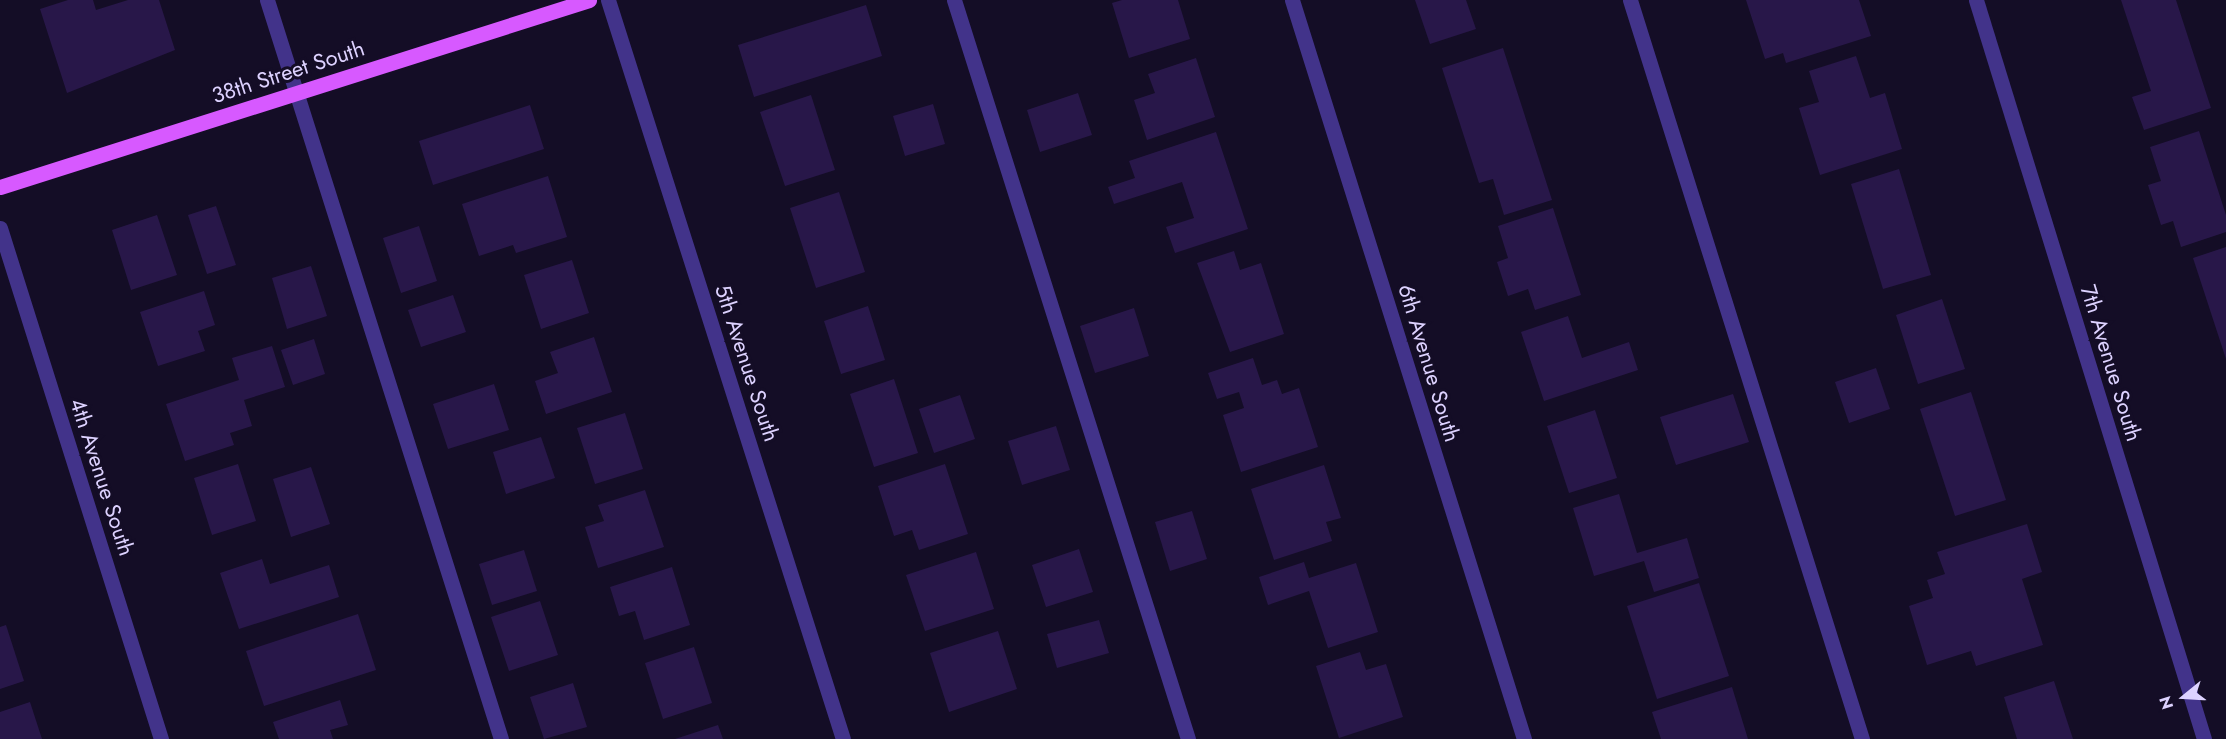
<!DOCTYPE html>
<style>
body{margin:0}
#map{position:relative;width:2226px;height:739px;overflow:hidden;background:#140d26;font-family:Jost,sans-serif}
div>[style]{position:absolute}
.building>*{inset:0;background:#281749}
.minor>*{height:15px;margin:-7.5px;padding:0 7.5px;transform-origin:7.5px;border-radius:7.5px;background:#42338a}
.major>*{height:15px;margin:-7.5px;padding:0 7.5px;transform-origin:7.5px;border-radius:7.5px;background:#d759ff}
span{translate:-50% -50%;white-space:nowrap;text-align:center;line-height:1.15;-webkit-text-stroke:6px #140d26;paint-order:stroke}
.street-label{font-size:22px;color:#ddd2ff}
.north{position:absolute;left:2154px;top:667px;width:60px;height:60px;-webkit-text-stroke:4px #140d26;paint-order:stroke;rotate:252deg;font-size:16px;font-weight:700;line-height:24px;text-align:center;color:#ddd2ff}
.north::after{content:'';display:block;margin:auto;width:21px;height:27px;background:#ddd2ff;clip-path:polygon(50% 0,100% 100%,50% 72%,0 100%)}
</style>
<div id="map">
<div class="building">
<div style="clip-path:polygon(68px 0,93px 0,96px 10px,128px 0,159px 0,175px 50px,67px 93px,40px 9px)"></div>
<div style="clip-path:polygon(1122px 0,1178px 0,1190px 39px,1129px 58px,1112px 3px)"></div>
<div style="clip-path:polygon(1415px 0,1466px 0,1476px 29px,1430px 44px)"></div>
<div style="clip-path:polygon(1746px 0,1859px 0,1871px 36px,1786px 63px,1783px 53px,1765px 59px)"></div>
<div style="clip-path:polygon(2121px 0,2176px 0,2211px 108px,2144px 130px,2132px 97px,2151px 91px)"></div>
<div style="clip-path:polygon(866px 5px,882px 56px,754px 97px,738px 45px)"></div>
<div style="clip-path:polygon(1503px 48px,1552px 200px,1504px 215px,1493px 179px,1479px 183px,1442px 68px)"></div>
<div style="clip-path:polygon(1856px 56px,1870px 98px,1885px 93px,1902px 149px,1820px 175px,1799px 108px,1819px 102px,1809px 71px)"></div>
<div style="clip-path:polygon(1196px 58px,1215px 117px,1147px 140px,1134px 100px,1155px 93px,1148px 74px)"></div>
<div style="clip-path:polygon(1078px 93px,1092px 135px,1040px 152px,1027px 110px)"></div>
<div style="clip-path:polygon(811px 95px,835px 170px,785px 186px,760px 112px)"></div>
<div style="clip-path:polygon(933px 104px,945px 144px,905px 156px,893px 116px)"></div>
<div style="clip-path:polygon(530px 105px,544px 149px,433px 185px,419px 141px)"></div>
<div style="clip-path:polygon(2199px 131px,2226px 215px,2226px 232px,2181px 247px,2173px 221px,2161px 225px,2148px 185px,2161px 181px,2150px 147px)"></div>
<div style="clip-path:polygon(1216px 132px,1248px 229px,1175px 253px,1166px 227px,1194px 218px,1182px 182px,1114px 204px,1108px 187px,1135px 178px,1129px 161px)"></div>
<div style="clip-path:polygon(1899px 169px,1931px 275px,1883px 289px,1851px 184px)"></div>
<div style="clip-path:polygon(548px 176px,567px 237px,516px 253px,513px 245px,479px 256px,462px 204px)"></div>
<div style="clip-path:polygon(839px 192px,865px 272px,816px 288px,790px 208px)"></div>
<div style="clip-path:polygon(216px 206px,236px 265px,207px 274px,188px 215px)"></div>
<div style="clip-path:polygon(1553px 208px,1581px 295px,1535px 310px,1528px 289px,1508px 296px,1497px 262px,1508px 258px,1498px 226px)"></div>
<div style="clip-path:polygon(157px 215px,177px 275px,131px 290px,112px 230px)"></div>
<div style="clip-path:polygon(419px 226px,437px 281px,401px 293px,383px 238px)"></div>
<div style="clip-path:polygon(2226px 247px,2226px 359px,2193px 258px)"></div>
<div style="clip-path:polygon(1234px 251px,1240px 270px,1261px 263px,1284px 334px,1230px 352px,1197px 263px)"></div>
<div style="clip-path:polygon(572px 260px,589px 313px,541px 329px,524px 275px)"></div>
<div style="clip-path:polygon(311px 266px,327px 316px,287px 329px,272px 278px)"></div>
<div style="clip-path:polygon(204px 291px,215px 325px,198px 331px,205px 351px,158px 366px,140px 312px)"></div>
<div style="clip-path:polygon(453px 295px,466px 332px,421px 347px,408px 310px)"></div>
<div style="clip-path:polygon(1942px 299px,1965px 369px,1918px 384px,1896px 315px)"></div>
<div style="clip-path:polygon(868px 306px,885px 360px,841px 374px,824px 321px)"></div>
<div style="clip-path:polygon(1134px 308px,1149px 356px,1095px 373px,1080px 326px)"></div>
<div style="clip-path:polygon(1568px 316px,1582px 358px,1629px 342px,1638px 370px,1544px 401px,1521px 332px)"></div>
<div style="clip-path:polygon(594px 337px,612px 392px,546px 414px,535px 381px,558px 373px,550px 352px)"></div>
<div style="clip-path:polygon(314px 339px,325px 374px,293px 385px,281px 350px)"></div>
<div style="clip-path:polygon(272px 346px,285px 387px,244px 400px,252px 426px,230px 433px,234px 445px,185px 461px,166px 404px,239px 380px,232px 358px)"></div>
<div style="clip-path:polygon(1253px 358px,1262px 385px,1277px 380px,1282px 394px,1299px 388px,1318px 447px,1241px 472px,1223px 415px,1244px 408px,1239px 392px,1217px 399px,1208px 373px)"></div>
<div style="clip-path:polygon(1876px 368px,1890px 409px,1849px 423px,1835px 382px)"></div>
<div style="clip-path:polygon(894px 379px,918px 453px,874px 467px,850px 394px)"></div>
<div style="clip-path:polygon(494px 384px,509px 430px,448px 449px,433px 404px)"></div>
<div style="clip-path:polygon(1971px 392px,2006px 500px,1955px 516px,1920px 409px)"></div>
<div style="clip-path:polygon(1733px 394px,1749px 442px,1676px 465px,1660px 417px)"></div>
<div style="clip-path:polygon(960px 395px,975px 439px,934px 453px,919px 409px)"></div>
<div style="clip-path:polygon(1595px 410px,1617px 478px,1569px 493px,1547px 426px)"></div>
<div style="clip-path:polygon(625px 413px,643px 469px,595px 484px,577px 428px)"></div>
<div style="clip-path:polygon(1056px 426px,1070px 470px,1022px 485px,1008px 441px)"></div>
<div style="clip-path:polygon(541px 437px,555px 478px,506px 494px,493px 452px)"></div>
<div style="clip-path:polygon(238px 464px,256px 521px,212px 535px,194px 478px)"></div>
<div style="clip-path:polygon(945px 464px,968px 534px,919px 550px,912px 530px,894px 536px,878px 486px)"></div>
<div style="clip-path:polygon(1324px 465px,1341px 518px,1326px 522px,1332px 541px,1274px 560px,1251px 489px)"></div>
<div style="clip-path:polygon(311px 467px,330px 524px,291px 537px,273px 479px)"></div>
<div style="clip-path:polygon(645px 490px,664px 547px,598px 568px,585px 527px,604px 521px,598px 505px)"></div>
<div style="clip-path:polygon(1619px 494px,1637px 553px,1687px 538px,1699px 578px,1654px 592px,1644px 561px,1594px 576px,1573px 508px)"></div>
<div style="clip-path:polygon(1192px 511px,1207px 559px,1170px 571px,1155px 522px)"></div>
<div style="clip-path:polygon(2027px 524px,2042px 572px,2022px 579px,2043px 645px,1976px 666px,1971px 651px,1927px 665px,1909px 606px,1933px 598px,1927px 580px,1945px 574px,1937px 552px)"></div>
<div style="clip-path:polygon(1079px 549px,1093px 592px,1046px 607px,1032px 565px)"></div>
<div style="clip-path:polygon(524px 550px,537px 591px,492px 605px,479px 564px)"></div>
<div style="clip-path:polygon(976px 552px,994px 609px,925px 631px,906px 575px)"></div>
<div style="clip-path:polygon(262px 559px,270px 584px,329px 565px,339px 597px,239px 629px,220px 573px)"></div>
<div style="clip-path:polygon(1304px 562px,1309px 578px,1356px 563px,1378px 632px,1328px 648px,1309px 591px,1268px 605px,1259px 577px)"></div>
<div style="clip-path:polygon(672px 567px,690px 625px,644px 640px,635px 611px,619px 616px,610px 587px)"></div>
<div style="clip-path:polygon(1699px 583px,1729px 676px,1657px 699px,1627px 606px)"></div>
<div style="clip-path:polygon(540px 601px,558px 655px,509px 671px,491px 617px)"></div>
<div style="clip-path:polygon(358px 614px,376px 670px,264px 706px,246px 651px)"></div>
<div style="clip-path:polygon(1099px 620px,1109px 653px,1057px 668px,1047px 634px)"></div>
<div style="clip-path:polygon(6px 625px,24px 681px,0 689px,0 627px)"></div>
<div style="clip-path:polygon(998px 631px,1017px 689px,949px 712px,930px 653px)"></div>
<div style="clip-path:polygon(694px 647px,712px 703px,663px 719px,645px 663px)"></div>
<div style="clip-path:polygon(1360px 652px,1366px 670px,1386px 664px,1403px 717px,1339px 738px,1316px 666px)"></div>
<div style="clip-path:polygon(2054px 681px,2073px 739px,2017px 739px,2004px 697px)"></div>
<div style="clip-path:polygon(573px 683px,587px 727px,544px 739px,530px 697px)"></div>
<div style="clip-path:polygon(1732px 687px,1748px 739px,1661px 739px,1652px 712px)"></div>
<div style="clip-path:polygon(340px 700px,348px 725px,330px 730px,333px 739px,279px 739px,273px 722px)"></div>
<div style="clip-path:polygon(30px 702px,42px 739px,0 739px,0 712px)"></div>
<div style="clip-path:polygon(718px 725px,723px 739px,675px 739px)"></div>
</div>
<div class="minor">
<div style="left:267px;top:0;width:775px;rotate:72.43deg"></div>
<div style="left:608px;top:0;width:775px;rotate:72.36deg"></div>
<div style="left:954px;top:0;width:775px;rotate:72.43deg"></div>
<div style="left:1292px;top:0;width:775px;rotate:72.57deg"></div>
<div style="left:1630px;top:0;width:775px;rotate:72.57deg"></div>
<div style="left:1976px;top:0;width:773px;rotate:72.85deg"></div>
<div style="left:0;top:228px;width:536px;rotate:72.51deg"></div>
</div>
<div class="major">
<div style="left:0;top:187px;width:618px;rotate:-17.61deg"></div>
</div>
<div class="street-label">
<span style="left:288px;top:72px;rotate:-18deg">38th Street South</span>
<span style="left:747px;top:363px;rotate:72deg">5th Avenue South</span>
<span style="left:1429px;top:363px;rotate:73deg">6th Avenue South</span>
<span style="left:2111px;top:363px;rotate:73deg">7th Avenue South</span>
<span style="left:102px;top:477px;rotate:72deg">4th Avenue South</span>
</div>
<div class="north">N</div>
</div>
